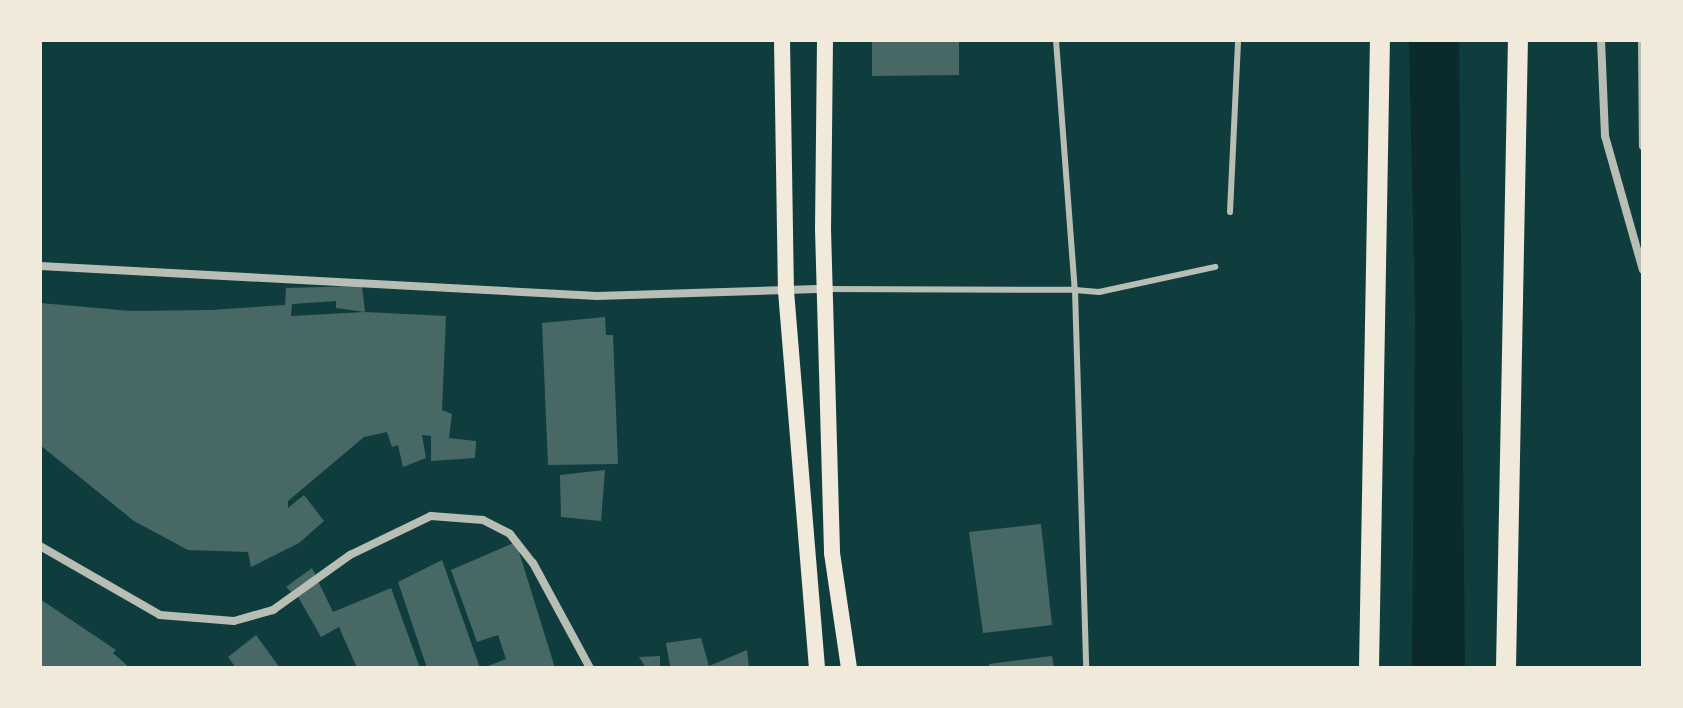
<!DOCTYPE html>
<style>
body{margin:0}
#map{position:relative;width:1683px;height:708px;overflow:hidden;background:#0f3d3e;font-family:"DM Sans",sans-serif}
div>[style]{position:absolute}
.water>*{inset:0;background:#0a2a2b}
.building>*{inset:0;background:#486865}
.service>*{height:6px;margin:-3px;padding:0 3px;transform-origin:3px;border-radius:3px;background:#b8beb3}
.minor>*{height:8px;margin:-4px;padding:0 4px;transform-origin:4px;border-radius:4px;background:#b8beb3}
.secondary>*{height:16px;margin:-8px;padding:0 8px;transform-origin:8px;border-radius:8px;background:#f1e9da}
.motorway>*{height:20px;margin:-10px;padding:0 10px;transform-origin:10px;border-radius:10px;background:#f1e9da}
span{translate:-50% -50%;white-space:nowrap;text-align:center;line-height:1.15;-webkit-text-stroke:6px #f1e9da;paint-order:stroke}
.frame{position:absolute;inset:0;border:42px solid #f1e9da;pointer-events:none}
</style>
<div id="map">
<div class="water">
<div style="clip-path:polygon(1409px 40px,1459px 40px,1465px 668px,1412px 668px,1415px 314px)"></div>
</div>
<div class="building">
<div style="clip-path:polygon(872px 40px,959px 40px,959px 75px,872px 76px)"></div>
<div style="clip-path:polygon(evenodd,362px 286px,365px 312px,446px 316px,442px 410px,452px 414px,449px 438px,476px 441px,475px 458px,431px 461px,431px 436px,422px 435px,426px 458px,403px 467px,398px 445px,392px 447px,387px 432px,364px 437px,288px 501px,288px 508px,304px 495px,324px 521px,299px 543px,251px 567px,248px 552px,188px 550px,134px 521px,40px 445px,40px 303px,131px 311px,211px 310px,285px 305px,286px 288px,362px 286px,336px 301px,336px 308px,365px 312px,291px 316px,292px 304px,336px 301px)"></div>
<div style="clip-path:polygon(605px 317px,606px 335px,613px 335px,618px 464px,548px 465px,542px 323px)"></div>
<div style="clip-path:polygon(605px 470px,601px 521px,561px 517px,560px 475px)"></div>
<div style="clip-path:polygon(1041px 524px,1052px 625px,983px 633px,969px 532px)"></div>
<div style="clip-path:polygon(516px 542px,555px 668px,483px 668px,506px 659px,498px 635px,477px 642px,451px 570px)"></div>
<div style="clip-path:polygon(442px 560px,480px 668px,427px 668px,398px 582px)"></div>
<div style="clip-path:polygon(312px 568px,316px 576px,291px 592px,286px 587px)"></div>
<div style="clip-path:polygon(318px 581px,333px 612px,391px 588px,420px 668px,357px 668px,339px 627px,321px 637px,297px 595px)"></div>
<div style="clip-path:polygon(40px 599px,116px 650px,113px 653px,130px 668px,40px 668px)"></div>
<div style="clip-path:polygon(256px 635px,280px 668px,236px 668px,228px 657px)"></div>
<div style="clip-path:polygon(701px 638px,709px 666px,747px 650px,749px 668px,670px 666px,666px 643px)"></div>
<div style="clip-path:polygon(660px 656px,660px 668px,646px 668px,639px 657px)"></div>
<div style="clip-path:polygon(1052px 656px,1054px 668px,989px 668px,989px 664px)"></div>
</div>
<div class="service">
<div style="left:1056px;top:40px;width:251px;rotate:85.7deg"></div>
<div style="left:1075px;top:290px;width:24px;rotate:5deg"></div>
<div style="left:1099px;top:292px;width:119px;rotate:-12.2deg"></div>
<div style="left:1230px;top:212px;width:172px;rotate:-87.3deg"></div>
<div style="left:825px;top:289px;width:250px;rotate:0.2deg"></div>
<div style="left:1075px;top:290px;width:378px;rotate:88.3deg"></div>
</div>
<div class="minor">
<div style="left:1601px;top:40px;width:96px;rotate:87.6deg"></div>
<div style="left:1605px;top:136px;width:139px;rotate:74.2deg"></div>
<div style="left:1642px;top:40px;width:106px;rotate:89.5deg"></div>
<div style="left:40px;top:266px;width:558px;rotate:3.08deg"></div>
<div style="left:597px;top:296px;width:228px;rotate:-1.8deg"></div>
<div style="left:40px;top:546px;width:138px;rotate:29.9deg"></div>
<div style="left:160px;top:615px;width:74px;rotate:4.6deg"></div>
<div style="left:234px;top:621px;width:41px;rotate:-15.8deg"></div>
<div style="left:273px;top:610px;width:95px;rotate:-35.5deg"></div>
<div style="left:350px;top:555px;width:90px;rotate:-25.7deg"></div>
<div style="left:431px;top:516px;width:52px;rotate:4.4deg"></div>
<div style="left:483px;top:520px;width:30px;rotate:27deg"></div>
<div style="left:510px;top:534px;width:37px;rotate:52deg"></div>
<div style="left:533px;top:563px;width:119px;rotate:61.5deg"></div>
</div>
<div class="secondary">
<div style="left:782px;top:40px;width:251px;rotate:89.1deg"></div>
<div style="left:786px;top:291px;width:378px;rotate:85.3deg"></div>
<div style="left:825px;top:40px;width:189px;rotate:90.6deg"></div>
<div style="left:823px;top:229px;width:324px;rotate:88.4deg"></div>
<div style="left:832px;top:553px;width:116px;rotate:81.6deg"></div>
</div>
<div class="motorway">
<div style="left:1369px;top:668px;width:628px;rotate:-89deg"></div>
<div style="left:1506px;top:668px;width:628px;rotate:-88.91deg"></div>
</div>
<div class="frame"></div>
</div>
